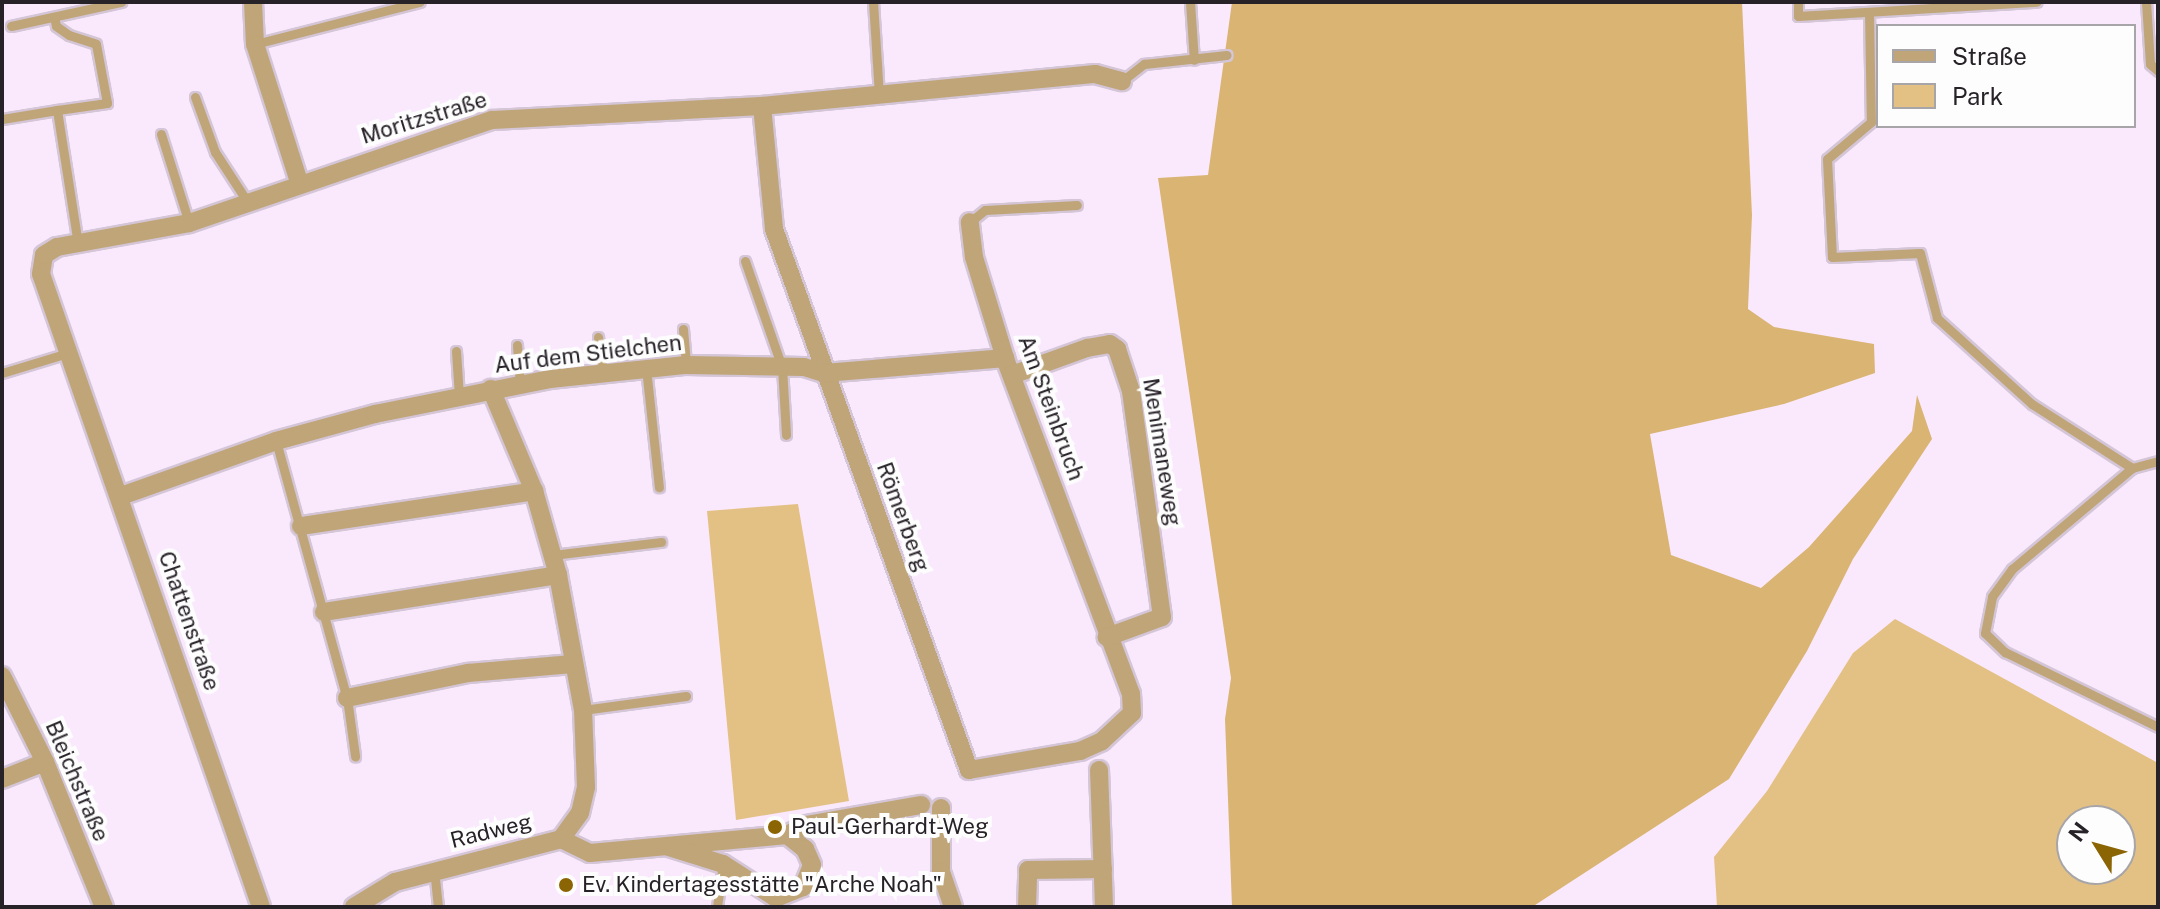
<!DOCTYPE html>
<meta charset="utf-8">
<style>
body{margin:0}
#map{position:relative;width:2160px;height:909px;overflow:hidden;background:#fae9fd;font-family:"Public Sans",sans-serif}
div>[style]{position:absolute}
.green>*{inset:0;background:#e3c184}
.forest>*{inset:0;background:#d9b473}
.roads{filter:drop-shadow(2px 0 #d4c5d7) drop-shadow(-2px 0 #d4c5d7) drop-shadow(0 2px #d4c5d7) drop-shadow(0 -2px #d4c5d7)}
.service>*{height:9px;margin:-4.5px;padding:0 4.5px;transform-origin:4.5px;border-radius:4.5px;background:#bfa577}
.minor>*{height:18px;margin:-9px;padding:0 9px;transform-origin:9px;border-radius:9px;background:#bfa577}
.dots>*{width:22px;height:22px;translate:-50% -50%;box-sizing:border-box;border:4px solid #fdfdfd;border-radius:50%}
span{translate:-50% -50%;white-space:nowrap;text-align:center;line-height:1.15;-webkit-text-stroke:8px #fdfdfd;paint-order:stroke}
.street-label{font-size:22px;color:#272128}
.poi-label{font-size:22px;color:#272128}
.left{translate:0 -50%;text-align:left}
.frame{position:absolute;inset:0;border:4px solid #272128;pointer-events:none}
.legend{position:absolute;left:1876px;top:24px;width:260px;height:104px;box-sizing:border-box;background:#fdfdfd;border:2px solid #a7a5a8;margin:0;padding:10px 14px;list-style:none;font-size:24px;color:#272128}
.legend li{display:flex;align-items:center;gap:16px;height:40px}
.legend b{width:40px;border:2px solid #a7a5a8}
.north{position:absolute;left:2056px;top:805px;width:80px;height:80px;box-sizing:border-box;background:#fdfdfd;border:2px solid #a7a5a8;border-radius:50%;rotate:307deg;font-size:22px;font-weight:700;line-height:32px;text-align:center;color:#272128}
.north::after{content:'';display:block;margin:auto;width:28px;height:36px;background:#8b6404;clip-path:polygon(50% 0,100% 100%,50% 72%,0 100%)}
</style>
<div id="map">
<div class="green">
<div style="clip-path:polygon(798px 504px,849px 801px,736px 820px,707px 511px)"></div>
<div style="clip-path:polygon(evenodd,1895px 619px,2158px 763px,2158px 907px,1717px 907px,1714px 857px,1767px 791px,1853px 653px,1895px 619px,2072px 821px,2120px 821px,2120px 869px,2072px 869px,2072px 821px)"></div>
</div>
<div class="forest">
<div style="clip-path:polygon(1232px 2px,1742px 2px,1752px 215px,1748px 309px,1774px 327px,1874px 344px,1875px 373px,1784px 404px,1650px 434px,1671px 555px,1761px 588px,1809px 547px,1912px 431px,1917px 395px,1932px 439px,1853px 559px,1807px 651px,1729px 779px,1532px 907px,1232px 907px,1225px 719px,1231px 678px,1158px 178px,1208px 175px)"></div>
</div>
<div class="roads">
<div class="service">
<div style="left:873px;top:2px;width:93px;rotate:86.3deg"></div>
<div style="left:1190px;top:2px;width:58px;rotate:86.1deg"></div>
<div style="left:1798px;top:2px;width:14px;rotate:90deg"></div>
<div style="left:1798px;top:16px;width:239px;rotate:-3.4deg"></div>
<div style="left:2146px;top:2px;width:62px;rotate:86.3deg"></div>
<div style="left:2150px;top:64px;width:11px;rotate:41deg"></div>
<div style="left:1869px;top:12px;width:110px;rotate:89deg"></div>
<div style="left:1871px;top:122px;width:57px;rotate:139.9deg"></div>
<div style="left:1827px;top:159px;width:98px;rotate:87.1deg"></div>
<div style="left:1832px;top:257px;width:88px;rotate:-2.6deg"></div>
<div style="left:1920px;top:253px;width:67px;rotate:75.3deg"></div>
<div style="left:1937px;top:318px;width:128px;rotate:42.2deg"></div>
<div style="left:2032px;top:404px;width:119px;rotate:32.6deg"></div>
<div style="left:2132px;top:468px;width:27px;rotate:-15deg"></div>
<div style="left:54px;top:17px;width:9px;rotate:77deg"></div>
<div style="left:56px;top:26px;width:16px;rotate:35deg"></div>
<div style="left:69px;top:35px;width:28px;rotate:18deg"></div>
<div style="left:96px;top:44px;width:60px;rotate:79.4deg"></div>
<div style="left:107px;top:103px;width:50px;rotate:172deg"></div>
<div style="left:11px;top:26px;width:113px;rotate:-12.3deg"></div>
<div style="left:255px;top:44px;width:170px;rotate:-14.3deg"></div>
<div style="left:1122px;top:81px;width:28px;rotate:-38deg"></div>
<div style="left:1144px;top:64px;width:83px;rotate:-6.2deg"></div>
<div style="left:195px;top:97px;width:59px;rotate:70deg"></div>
<div style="left:215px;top:152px;width:59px;rotate:56.9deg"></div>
<div style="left:2px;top:119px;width:56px;rotate:-9.3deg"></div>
<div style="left:57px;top:110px;width:136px;rotate:81.1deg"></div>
<div style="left:161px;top:134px;width:93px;rotate:72.5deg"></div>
<div style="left:970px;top:222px;width:19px;rotate:-39deg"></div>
<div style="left:985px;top:210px;width:92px;rotate:-3.1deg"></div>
<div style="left:745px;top:261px;width:112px;rotate:70.8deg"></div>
<div style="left:782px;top:367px;width:68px;rotate:86.6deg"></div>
<div style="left:683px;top:329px;width:36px;rotate:85deg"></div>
<div style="left:598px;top:337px;width:36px;rotate:82deg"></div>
<div style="left:517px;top:345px;width:41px;rotate:85.8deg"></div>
<div style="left:456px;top:351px;width:45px;rotate:86.2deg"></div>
<div style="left:646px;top:368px;width:120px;rotate:83.8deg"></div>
<div style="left:2px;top:373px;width:72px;rotate:-16.9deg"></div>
<div style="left:276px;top:441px;width:267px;rotate:74.6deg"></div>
<div style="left:347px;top:698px;width:59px;rotate:82.1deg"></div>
<div style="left:2132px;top:468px;width:157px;rotate:139.9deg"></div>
<div style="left:2012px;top:569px;width:34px;rotate:126deg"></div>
<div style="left:1992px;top:597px;width:37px;rotate:101deg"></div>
<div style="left:1985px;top:633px;width:28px;rotate:44deg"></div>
<div style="left:2005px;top:652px;width:170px;rotate:26.1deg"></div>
<div style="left:553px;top:555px;width:109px;rotate:-6.9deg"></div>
<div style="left:583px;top:710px;width:104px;rotate:-7.7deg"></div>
<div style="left:434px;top:869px;width:38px;rotate:84deg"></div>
<div style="left:717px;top:907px;width:43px;rotate:-82.1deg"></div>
</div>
<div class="minor">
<div style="left:253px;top:2px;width:42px;rotate:87.3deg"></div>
<div style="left:255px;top:44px;width:145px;rotate:72.3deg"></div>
<div style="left:762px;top:106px;width:124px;rotate:84.4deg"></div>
<div style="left:774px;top:229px;width:575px;rotate:70.18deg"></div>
<div style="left:969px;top:770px;width:113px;rotate:-9.7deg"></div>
<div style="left:1080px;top:751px;width:24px;rotate:-24deg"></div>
<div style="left:1102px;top:741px;width:41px;rotate:-43deg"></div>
<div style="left:1132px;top:713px;width:19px;rotate:-93deg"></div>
<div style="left:1131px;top:694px;width:359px;rotate:-110.6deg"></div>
<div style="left:1005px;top:358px;width:106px;rotate:-107.1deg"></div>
<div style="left:974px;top:257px;width:35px;rotate:-97deg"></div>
<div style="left:1012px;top:375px;width:80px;rotate:-19.8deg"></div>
<div style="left:1087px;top:348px;width:23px;rotate:-10deg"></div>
<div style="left:1110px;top:344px;width:9px;rotate:36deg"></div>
<div style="left:1117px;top:349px;width:44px;rotate:71.6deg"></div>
<div style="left:1131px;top:391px;width:228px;rotate:82.2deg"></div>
<div style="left:1162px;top:617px;width:59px;rotate:160deg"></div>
<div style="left:121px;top:496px;width:164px;rotate:-19.5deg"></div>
<div style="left:276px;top:441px;width:103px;rotate:-15.3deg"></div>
<div style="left:375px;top:414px;width:178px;rotate:-11.3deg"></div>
<div style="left:550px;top:379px;width:137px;rotate:-5.9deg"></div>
<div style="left:686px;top:365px;width:118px;rotate:1deg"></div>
<div style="left:804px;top:367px;width:21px;rotate:17deg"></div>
<div style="left:824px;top:373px;width:182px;rotate:-4.7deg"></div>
<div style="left:301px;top:526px;width:236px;rotate:-8.5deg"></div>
<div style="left:324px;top:612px;width:237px;rotate:-9deg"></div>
<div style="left:2px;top:676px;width:96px;rotate:63.4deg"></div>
<div style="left:45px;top:762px;width:157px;rotate:67.9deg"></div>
<div style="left:347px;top:698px;width:124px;rotate:-11.7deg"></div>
<div style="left:468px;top:673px;width:105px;rotate:-4.9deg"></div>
<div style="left:1099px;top:770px;width:137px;rotate:87.9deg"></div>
<div style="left:2px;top:779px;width:46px;rotate:-21.6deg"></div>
<div style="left:941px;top:808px;width:64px;rotate:90deg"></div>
<div style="left:941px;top:872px;width:37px;rotate:71deg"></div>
<div style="left:787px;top:835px;width:21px;rotate:-28deg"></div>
<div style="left:806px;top:825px;width:117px;rotate:-9.9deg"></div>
<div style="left:561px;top:839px;width:32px;rotate:26deg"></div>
<div style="left:590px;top:853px;width:198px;rotate:-5.2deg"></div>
<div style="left:787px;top:835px;width:23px;rotate:38deg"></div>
<div style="left:805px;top:849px;width:17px;rotate:66deg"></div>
<div style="left:812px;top:865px;width:24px;rotate:112deg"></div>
<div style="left:803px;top:887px;width:29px;rotate:158deg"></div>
<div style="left:776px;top:898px;width:63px;rotate:-147.3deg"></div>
<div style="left:723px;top:864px;width:57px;rotate:-162.5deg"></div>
<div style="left:261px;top:907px;width:670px;rotate:-109.16deg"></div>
<div style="left:41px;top:274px;width:19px;rotate:-81deg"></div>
<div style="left:44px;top:255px;width:15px;rotate:-32deg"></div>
<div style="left:57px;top:247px;width:134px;rotate:-10.3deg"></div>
<div style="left:189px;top:223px;width:320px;rotate:-18.8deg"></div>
<div style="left:492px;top:120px;width:270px;rotate:-3deg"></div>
<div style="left:762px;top:106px;width:335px;rotate:-5.5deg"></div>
<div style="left:1095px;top:74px;width:28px;rotate:15deg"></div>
<div style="left:354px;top:907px;width:48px;rotate:-31.4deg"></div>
<div style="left:395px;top:882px;width:171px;rotate:-14.5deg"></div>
<div style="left:561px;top:839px;width:32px;rotate:-54deg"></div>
<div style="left:580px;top:813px;width:27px;rotate:-77deg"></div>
<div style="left:586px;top:787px;width:77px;rotate:-92.2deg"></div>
<div style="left:583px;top:710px;width:137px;rotate:-100.5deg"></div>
<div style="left:558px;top:575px;width:87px;rotate:-105.9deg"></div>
<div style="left:534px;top:491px;width:111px;rotate:-112.9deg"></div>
<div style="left:1027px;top:907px;width:37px;rotate:-88deg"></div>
<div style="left:1028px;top:870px;width:75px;rotate:-0.8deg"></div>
</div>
</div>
<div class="dots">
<div style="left:775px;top:827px;background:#8b6404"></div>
<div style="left:566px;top:885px;background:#8b6404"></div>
</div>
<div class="street-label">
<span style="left:424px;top:118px;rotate:-17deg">Moritzstraße</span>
<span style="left:588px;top:354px;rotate:-7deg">Auf dem Stielchen</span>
<span style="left:1051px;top:408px;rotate:70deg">Am Steinbruch</span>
<span style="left:1162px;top:452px;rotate:81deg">Menimaneweg</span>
<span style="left:903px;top:517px;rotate:70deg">Römerberg</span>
<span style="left:189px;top:621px;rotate:71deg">Chattenstraße</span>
<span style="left:77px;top:781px;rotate:67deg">Bleichstraße</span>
<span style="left:491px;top:831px;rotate:-14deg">Radweg</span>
</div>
<div class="poi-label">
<span class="left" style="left:791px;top:827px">Paul-Gerhardt-Weg</span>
<span class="left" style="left:582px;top:885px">Ev. Kindertagesstätte "Arche Noah"</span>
</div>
<div class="frame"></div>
<ul class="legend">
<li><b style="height:10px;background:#bfa577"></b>Straße</li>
<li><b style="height:22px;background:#e3c184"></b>Park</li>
</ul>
<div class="north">N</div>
</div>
